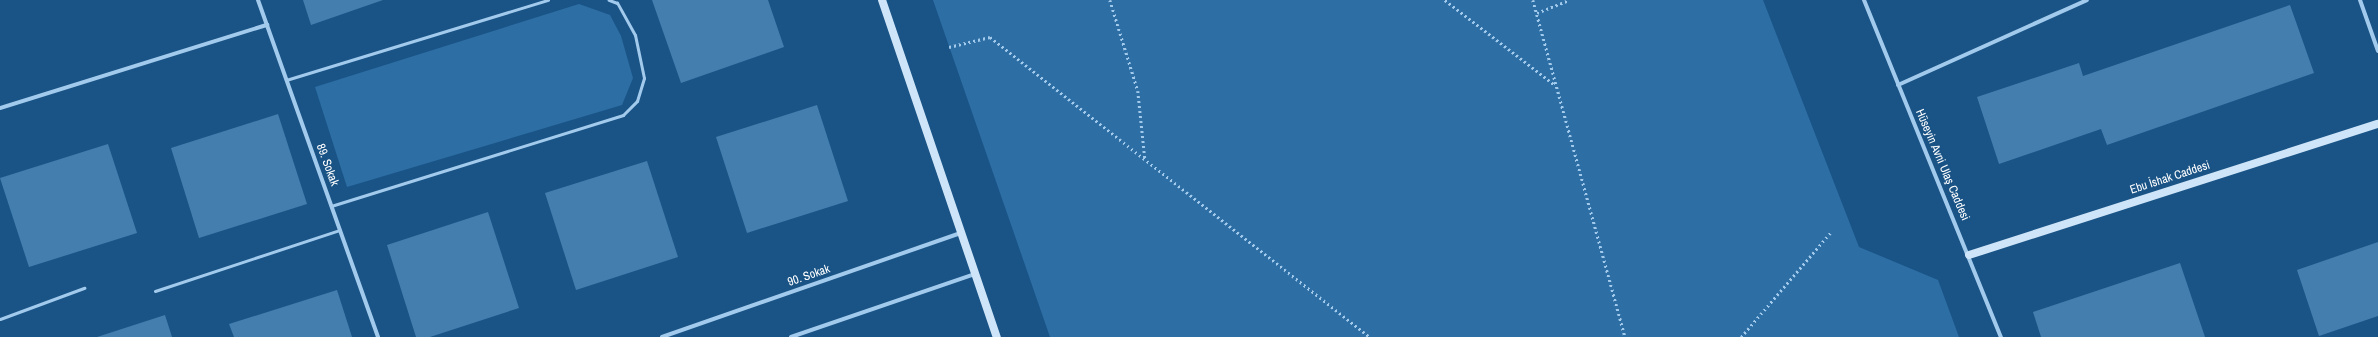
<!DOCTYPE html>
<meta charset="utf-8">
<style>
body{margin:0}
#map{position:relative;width:2378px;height:337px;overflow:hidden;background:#1a5486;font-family:"Archivo Narrow",sans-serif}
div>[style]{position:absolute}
.green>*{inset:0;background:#2d6ea4}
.building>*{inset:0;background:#437eaf}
.path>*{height:2.5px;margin-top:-1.25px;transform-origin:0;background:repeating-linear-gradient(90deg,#a2caec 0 2px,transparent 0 5px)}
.lane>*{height:3px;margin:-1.5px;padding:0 1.5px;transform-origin:1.5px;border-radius:1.5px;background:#a2caec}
.street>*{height:4px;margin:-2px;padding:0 2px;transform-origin:2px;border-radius:2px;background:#a2caec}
.secondary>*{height:8px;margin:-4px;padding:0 4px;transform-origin:4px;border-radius:4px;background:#cee5f9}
span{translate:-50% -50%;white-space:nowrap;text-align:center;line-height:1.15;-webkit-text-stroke:3.5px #1a5486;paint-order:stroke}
.street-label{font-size:12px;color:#fff}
</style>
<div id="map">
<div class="green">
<div style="clip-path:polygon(933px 0,1763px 0,1859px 247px,1938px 280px,1959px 337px,1050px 337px)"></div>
<div style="clip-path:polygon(579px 4px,610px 15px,621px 36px,633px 78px,622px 105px,347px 187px,315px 87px)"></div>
</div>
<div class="building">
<div style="clip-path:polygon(303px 0,383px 0,311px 25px)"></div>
<div style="clip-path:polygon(652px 0,768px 0,784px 47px,681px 83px)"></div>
<div style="clip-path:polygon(2290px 5px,2314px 73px,2107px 145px,2101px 129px,1999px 164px,1977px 97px,2079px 63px,2083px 76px)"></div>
<div style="clip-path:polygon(817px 105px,848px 201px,747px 233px,716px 137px)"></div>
<div style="clip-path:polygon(278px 114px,307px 204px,199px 238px,171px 148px)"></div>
<div style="clip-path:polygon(108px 144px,137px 233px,29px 267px,0 178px)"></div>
<div style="clip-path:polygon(647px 161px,678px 257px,576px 290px,545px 193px)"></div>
<div style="clip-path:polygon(488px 212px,519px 308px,430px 337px,416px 337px,387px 245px)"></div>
<div style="clip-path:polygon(2378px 242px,2378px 316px,2319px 336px,2297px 270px)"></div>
<div style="clip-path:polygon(2180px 263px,2205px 337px,2041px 337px,2033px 312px)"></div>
<div style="clip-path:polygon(337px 290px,352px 337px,234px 337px,229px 324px)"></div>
<div style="clip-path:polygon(165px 315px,172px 337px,97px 337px)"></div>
</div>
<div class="path">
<div style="left:1110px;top:0;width:95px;rotate:72.9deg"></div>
<div style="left:1138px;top:91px;width:68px;rotate:84.1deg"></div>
<div style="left:1445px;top:0;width:139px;rotate:37.7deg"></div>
<div style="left:1533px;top:0;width:349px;rotate:74.7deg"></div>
<div style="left:1537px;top:13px;width:35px;rotate:-22deg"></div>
<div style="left:949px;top:47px;width:42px;rotate:-13.7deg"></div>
<div style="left:990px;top:37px;width:484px;rotate:38.3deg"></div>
<div style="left:1741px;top:337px;width:137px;rotate:-49.4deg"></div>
</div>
<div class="lane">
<div style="left:286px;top:80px;width:274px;rotate:-17deg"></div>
<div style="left:331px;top:206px;width:306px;rotate:-17.3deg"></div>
<div style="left:623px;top:115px;width:20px;rotate:-45deg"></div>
<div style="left:637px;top:101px;width:24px;rotate:-73deg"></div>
<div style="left:644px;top:78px;width:44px;rotate:-101.8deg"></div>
<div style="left:635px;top:35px;width:37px;rotate:-119deg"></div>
<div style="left:617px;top:3px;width:9px;rotate:-159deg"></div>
<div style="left:155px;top:291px;width:194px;rotate:-18.3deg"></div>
<div style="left:0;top:319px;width:90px;rotate:-20.3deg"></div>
</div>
<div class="street">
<div style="left:258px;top:0;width:358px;rotate:70.4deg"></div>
<div style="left:1864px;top:0;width:364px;rotate:67.9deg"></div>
<div style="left:2360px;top:0;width:54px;rotate:70.6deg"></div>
<div style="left:1898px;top:85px;width:207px;rotate:-24.2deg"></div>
<div style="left:0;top:108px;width:280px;rotate:-17.3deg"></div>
<div style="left:662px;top:337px;width:317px;rotate:-19.2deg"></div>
<div style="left:791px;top:337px;width:194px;rotate:-18.9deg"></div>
</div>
<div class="secondary">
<div style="left:882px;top:0;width:356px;rotate:71.2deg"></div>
<div style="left:1969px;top:255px;width:429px;rotate:-17.8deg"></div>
</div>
<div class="street-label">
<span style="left:327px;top:165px;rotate:70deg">89. Sokak</span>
<span style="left:1942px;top:165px;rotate:67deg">Hüseyin Avni Ulaş Caddesi</span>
<span style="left:2170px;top:178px;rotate:-18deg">Ebu İshak Caddesi</span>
<span style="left:809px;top:276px;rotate:-19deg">90. Sokak</span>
</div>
</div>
